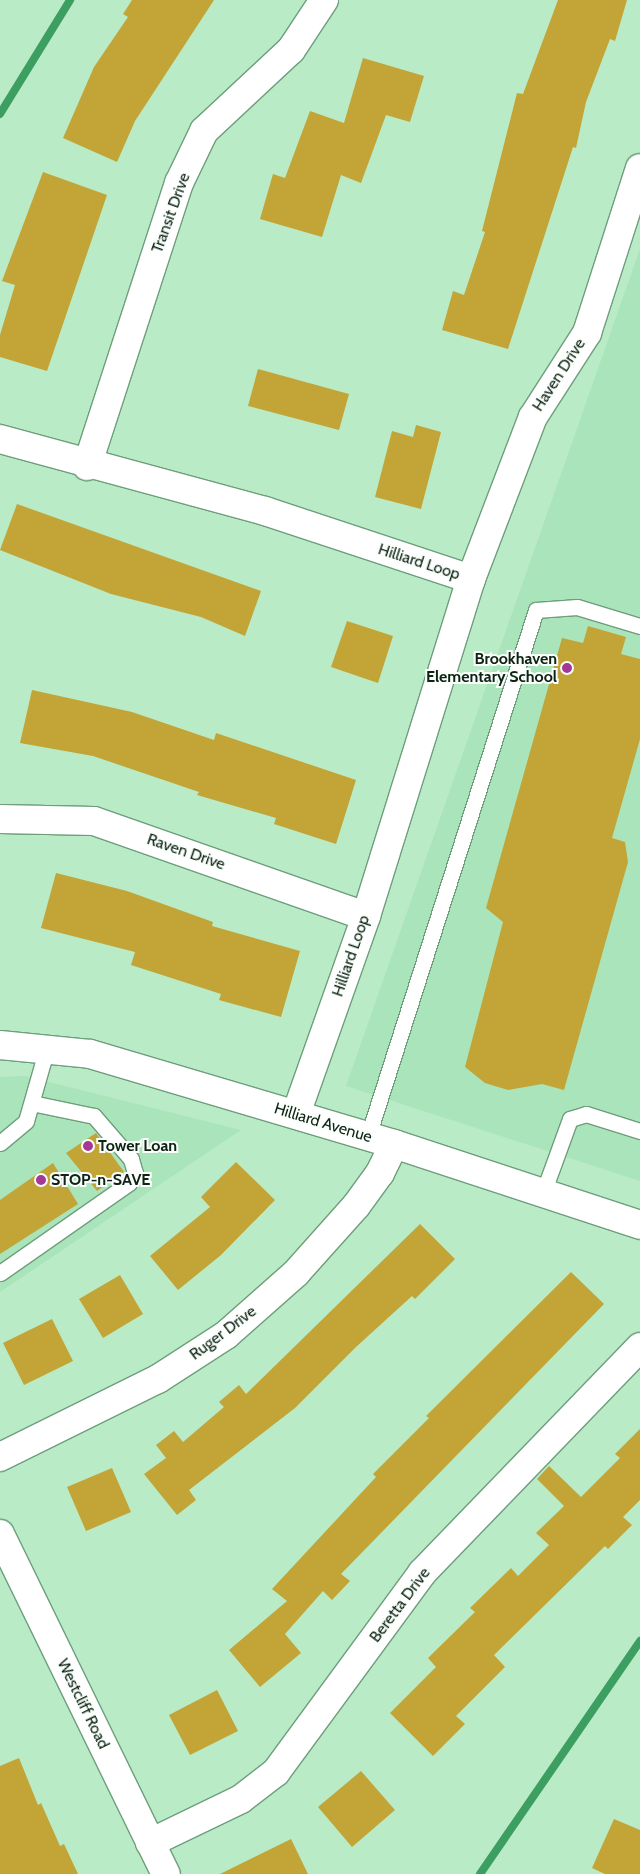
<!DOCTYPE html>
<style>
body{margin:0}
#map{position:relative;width:640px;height:1874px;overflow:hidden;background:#b9ebc6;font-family:Cabin,sans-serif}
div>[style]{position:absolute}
.built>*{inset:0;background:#aae4ba}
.stream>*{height:8px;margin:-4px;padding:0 4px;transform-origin:4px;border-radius:4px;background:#3d9e61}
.building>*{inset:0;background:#c2a437}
.roads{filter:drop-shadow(1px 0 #6e9e7c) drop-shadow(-1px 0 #6e9e7c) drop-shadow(0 1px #6e9e7c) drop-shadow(0 -1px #6e9e7c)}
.lane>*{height:15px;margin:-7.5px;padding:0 7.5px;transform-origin:7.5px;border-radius:7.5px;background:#fff}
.street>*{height:28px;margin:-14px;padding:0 14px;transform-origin:14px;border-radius:14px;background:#fff}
.secondary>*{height:28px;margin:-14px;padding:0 14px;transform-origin:14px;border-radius:14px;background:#fff}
.dots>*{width:14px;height:14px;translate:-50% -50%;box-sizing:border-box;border:2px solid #fafffb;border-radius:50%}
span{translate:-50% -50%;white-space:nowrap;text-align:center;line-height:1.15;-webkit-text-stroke:4px #fafffb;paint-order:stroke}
.street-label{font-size:16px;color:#0f2215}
.poi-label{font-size:16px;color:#0f2215;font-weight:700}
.right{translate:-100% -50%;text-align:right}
.left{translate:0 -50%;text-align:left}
</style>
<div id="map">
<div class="built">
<div style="clip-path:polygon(640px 249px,640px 1181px,346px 1086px)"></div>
<div style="clip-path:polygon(25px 1076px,241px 1130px,0 1292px,0 1077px)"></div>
</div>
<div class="stream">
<div style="left:0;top:114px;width:134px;rotate:-58.4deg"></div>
<div style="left:480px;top:1874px;width:283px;rotate:-55.5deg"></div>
</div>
<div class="building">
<div style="clip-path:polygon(132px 0,214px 0,135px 121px,117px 162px,63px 138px,94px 67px,128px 17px,123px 14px)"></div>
<div style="clip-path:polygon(558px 0,627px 0,615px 41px,610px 39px,586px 102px,576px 148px,573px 147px,508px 349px,442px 330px,453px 291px,464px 295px,485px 232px,482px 231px,517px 93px,523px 94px)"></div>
<div style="clip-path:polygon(363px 58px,424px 76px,410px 122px,386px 115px,361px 183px,341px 175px,322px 237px,260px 219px,273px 174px,285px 178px,310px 111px,344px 123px)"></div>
<div style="clip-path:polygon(43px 172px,107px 195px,47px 371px,0 357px,0 335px,15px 285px,2px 281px)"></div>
<div style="clip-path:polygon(258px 369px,349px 394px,339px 430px,248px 406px)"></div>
<div style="clip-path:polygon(416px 425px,441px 432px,421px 509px,375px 497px,392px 431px,413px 437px)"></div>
<div style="clip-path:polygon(17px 504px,261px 591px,245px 636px,201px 617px,111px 594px,0 550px)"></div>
<div style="clip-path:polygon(347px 621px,393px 636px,378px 683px,331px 667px)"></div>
<div style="clip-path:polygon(588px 626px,626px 637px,621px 654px,640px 659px,640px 739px,612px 838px,625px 842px,628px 862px,564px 1090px,542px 1084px,508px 1090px,485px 1083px,465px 1067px,503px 922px,486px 908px,562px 638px,583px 643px)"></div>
<div style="clip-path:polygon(32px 690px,132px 712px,214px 740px,216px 733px,356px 780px,336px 844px,274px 824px,276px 818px,197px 795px,199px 792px,93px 756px,20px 743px)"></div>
<div style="clip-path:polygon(56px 873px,127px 891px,213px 922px,212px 926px,300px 951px,281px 1017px,219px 1000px,221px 994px,131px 965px,135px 952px,41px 928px)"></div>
<div style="clip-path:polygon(96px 1133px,124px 1172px,97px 1191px,66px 1153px)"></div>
<div style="clip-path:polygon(236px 1162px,275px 1200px,221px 1255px,178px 1290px,150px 1256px,210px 1207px,201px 1197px)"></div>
<div style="clip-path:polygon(53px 1163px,78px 1204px,0 1254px,0 1200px)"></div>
<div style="clip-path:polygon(420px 1224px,455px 1259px,415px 1299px,412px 1296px,356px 1347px,295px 1408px,189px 1490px,196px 1500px,177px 1515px,144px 1474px,166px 1458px,156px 1445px,174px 1431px,183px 1442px,224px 1407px,219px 1402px,239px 1385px,246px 1394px)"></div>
<div style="clip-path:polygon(571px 1272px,604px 1304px,341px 1574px,350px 1581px,332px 1600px,323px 1591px,285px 1634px,301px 1653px,260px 1687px,229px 1650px,287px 1601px,272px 1589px,376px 1477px,373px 1474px,429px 1418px,426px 1416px)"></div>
<div style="clip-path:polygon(120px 1275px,143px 1314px,103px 1338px,79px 1299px)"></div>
<div style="clip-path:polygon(52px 1319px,73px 1361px,24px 1385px,3px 1343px)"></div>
<div style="clip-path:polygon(640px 1429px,640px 1500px,623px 1517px,632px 1525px,608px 1549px,605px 1546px,494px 1655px,505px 1667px,456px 1716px,465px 1724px,433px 1756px,390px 1713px,436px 1667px,428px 1658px,475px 1612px,470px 1608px,511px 1568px,518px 1576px,549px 1545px,536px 1533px,564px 1506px,537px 1479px,549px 1466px,581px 1497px,620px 1458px,615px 1454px)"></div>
<div style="clip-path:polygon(112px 1468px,131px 1512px,86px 1531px,67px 1487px)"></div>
<div style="clip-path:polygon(217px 1690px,238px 1731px,190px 1755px,169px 1715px)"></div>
<div style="clip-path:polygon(19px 1758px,38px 1805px,41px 1803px,60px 1846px,64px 1844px,78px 1874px,0 1874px,0 1766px)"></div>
<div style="clip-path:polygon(361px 1771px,395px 1810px,352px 1847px,318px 1807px)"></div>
<div style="clip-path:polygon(614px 1819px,640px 1830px,640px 1874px,605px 1874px,592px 1868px)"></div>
<div style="clip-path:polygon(291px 1839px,308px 1874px,220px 1874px)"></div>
</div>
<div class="roads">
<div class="lane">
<div style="left:368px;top:1136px;width:552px;rotate:-72.29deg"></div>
<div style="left:536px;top:610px;width:41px;rotate:-4.2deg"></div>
<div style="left:577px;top:607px;width:66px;rotate:16.8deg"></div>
<div style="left:0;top:1143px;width:34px;rotate:-40deg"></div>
<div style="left:26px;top:1121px;width:76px;rotate:-74deg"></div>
<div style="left:543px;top:1193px;width:79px;rotate:-70deg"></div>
<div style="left:570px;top:1119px;width:17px;rotate:-17deg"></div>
<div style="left:586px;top:1114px;width:57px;rotate:17.5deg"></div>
<div style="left:0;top:1273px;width:157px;rotate:-34.9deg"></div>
<div style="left:129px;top:1183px;width:12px;rotate:-59deg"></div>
<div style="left:135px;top:1173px;width:15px;rotate:-106deg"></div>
<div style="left:131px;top:1159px;width:57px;rotate:-130.7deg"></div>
<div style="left:94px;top:1116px;width:63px;rotate:-168.2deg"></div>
</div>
<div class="street">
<div style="left:0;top:439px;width:275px;rotate:15.2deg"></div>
<div style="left:265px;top:511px;width:217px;rotate:18.3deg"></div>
<div style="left:87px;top:466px;width:298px;rotate:-72deg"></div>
<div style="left:179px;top:183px;width:58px;rotate:-64.3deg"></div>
<div style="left:204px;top:131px;width:119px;rotate:-43deg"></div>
<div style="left:291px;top:50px;width:60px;rotate:-56.6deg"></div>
<div style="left:0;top:819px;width:94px;rotate:1.2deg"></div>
<div style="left:94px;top:821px;width:288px;rotate:19.3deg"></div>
<div style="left:0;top:1045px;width:90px;rotate:5.7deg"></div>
<div style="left:90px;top:1054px;width:317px;rotate:16.5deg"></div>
<div style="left:394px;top:1144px;width:259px;rotate:18.2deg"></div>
<div style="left:296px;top:1114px;width:210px;rotate:-70.5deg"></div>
<div style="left:366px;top:916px;width:353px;rotate:-72.7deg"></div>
<div style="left:471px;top:579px;width:173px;rotate:-69.1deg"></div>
<div style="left:533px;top:417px;width:100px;rotate:-57.3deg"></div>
<div style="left:587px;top:333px;width:173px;rotate:-72.2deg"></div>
<div style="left:0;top:1457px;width:176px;rotate:-26.3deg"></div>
<div style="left:158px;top:1379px;width:81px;rotate:-32.9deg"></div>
<div style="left:226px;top:1335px;width:94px;rotate:-41.5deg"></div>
<div style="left:296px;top:1273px;width:90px;rotate:-48.2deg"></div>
<div style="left:356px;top:1206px;width:41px;rotate:-54deg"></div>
<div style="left:380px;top:1173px;width:32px;rotate:-64deg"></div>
<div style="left:150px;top:1843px;width:101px;rotate:-25.8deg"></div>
<div style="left:241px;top:1799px;width:44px;rotate:-37.6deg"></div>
<div style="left:276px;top:1772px;width:247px;rotate:-53.7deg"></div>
<div style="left:422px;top:1573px;width:314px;rotate:-46deg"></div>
</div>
<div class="secondary">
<div style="left:0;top:1534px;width:378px;rotate:64deg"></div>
</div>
</div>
<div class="dots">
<div style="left:567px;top:668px;background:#a43897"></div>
<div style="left:88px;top:1146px;background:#a43897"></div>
<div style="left:41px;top:1180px;background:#a43897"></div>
</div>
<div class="street-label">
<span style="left:171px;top:213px;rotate:-70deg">Transit Drive</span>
<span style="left:559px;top:375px;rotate:-57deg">Haven Drive</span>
<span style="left:419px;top:562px;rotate:18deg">Hilliard Loop</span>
<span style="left:186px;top:852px;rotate:19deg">Raven Drive</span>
<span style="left:351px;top:956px;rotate:-71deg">Hilliard Loop</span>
<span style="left:323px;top:1123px;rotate:17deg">Hilliard Avenue</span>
<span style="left:223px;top:1333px;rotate:-37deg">Ruger Drive</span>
<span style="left:400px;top:1605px;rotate:-53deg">Beretta Drive</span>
<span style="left:83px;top:1704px;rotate:64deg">Westcliff Road</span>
</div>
<div class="poi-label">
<span class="right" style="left:557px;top:668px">Brookhaven<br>Elementary School</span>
<span class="left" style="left:98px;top:1146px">Tower Loan</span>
<span class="left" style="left:51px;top:1180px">STOP-n-SAVE</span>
</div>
</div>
